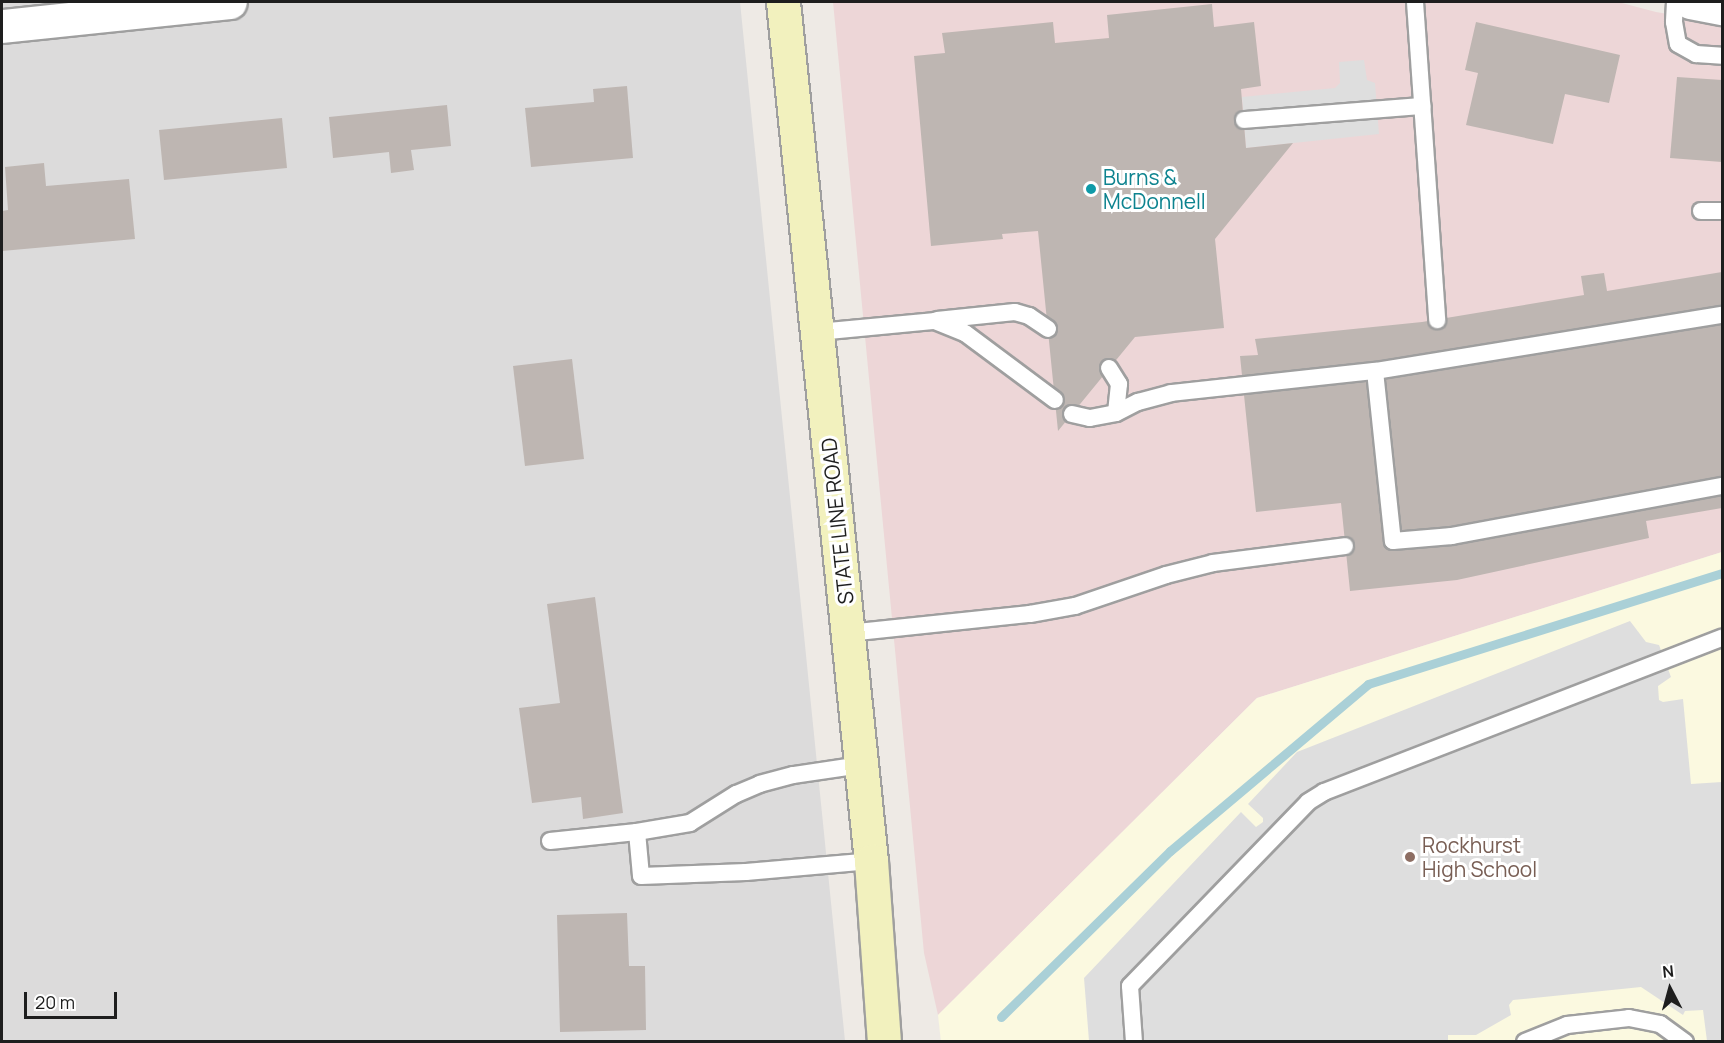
<!DOCTYPE html>
<style>
body{margin:0}
#map{position:relative;width:1724px;height:1043px;overflow:hidden;background:#eeeae5;font-family:Manrope,sans-serif}
div>[style]{position:absolute}
.residential>*{inset:0;background:#dcdbdb}
.commercial>*{inset:0;background:#edd6d7}
.education>*{inset:0;background:#fbf9e0}
.parking>*{inset:0;background:#dedede}
.stream>*{height:9px;margin:-4.5px;padding:0 4.5px;transform-origin:4.5px;border-radius:4.5px;background:#aad0d7}
.building>*{inset:0;background:#beb6b2}
.roads{filter:drop-shadow(2px 0 #9f9f9f) drop-shadow(-2px 0 #9f9f9f) drop-shadow(0 2px #9f9f9f) drop-shadow(0 -2px #9f9f9f)}
.lane>*{height:16px;margin:-8px;padding:0 8px;transform-origin:8px;border-radius:8px;background:#fff}
.street>*{height:33px;margin:-16.5px;padding:0 16.5px;transform-origin:16.5px;border-radius:16.5px;background:#fff}
.secondary>*{height:33px;margin:-16.5px;padding:0 16.5px;transform-origin:16.5px;border-radius:16.5px;background:#f2f1be}
.dots>*{width:16px;height:16px;translate:-50% -50%;box-sizing:border-box;border:3px solid #fff;border-radius:50%}
span{translate:-50% -50%;white-space:nowrap;text-align:center;line-height:1.15;-webkit-text-stroke:6px #fff;paint-order:stroke}
.culture-label{font-size:21px;color:#0d838f}
.left{translate:0 -50%;text-align:left}
.street-label{font-size:21px;color:#1e1e1e}
.education-label{font-size:21px;color:#785e54}
.frame{position:absolute;inset:0;border:3px solid #1e1e1e;pointer-events:none}
.north{position:absolute;left:1640px;top:959px;width:60px;height:60px;-webkit-text-stroke:4px #fff;paint-order:stroke;rotate:354deg;font-size:16px;font-weight:700;line-height:24px;text-align:center;color:#1e1e1e}
.north::after{content:'';display:block;margin:auto;width:21px;height:27px;background:#1e1e1e;clip-path:polygon(50% 0,100% 100%,50% 72%,0 100%)}
.scale{position:absolute;left:24px;top:992px;width:93px;height:27px;box-sizing:border-box;border:3px solid #1e1e1e;border-top:0;padding-left:8px;font-size:18px;line-height:21px;white-space:nowrap;color:#1e1e1e;-webkit-text-stroke:4px #fff;paint-order:stroke}
</style>
<div id="map">
<div class="residential">
<div style="clip-path:polygon(2px 2px,740px 2px,845px 1041px,2px 1042px)"></div>
</div>
<div class="commercial">
<div style="clip-path:polygon(833px 2px,1618px 2px,1656px 12px,1722px 23px,1722px 552px,1257px 698px,938px 1015px,924px 953px)"></div>
</div>
<div class="education">
<div style="clip-path:polygon(1722px 552px,1722px 1041px,941px 1042px,938px 1015px,1257px 698px)"></div>
</div>
<div class="parking">
<div style="clip-path:polygon(1364px 60px,1367px 80px,1375px 83px,1379px 134px,1246px 148px,1242px 97px,1335px 88px,1340px 83px,1339px 62px)"></div>
<div style="clip-path:polygon(1630px 621px,1646px 642px,1659px 645px,1671px 677px,1658px 686px,1659px 700px,1663px 702px,1683px 699px,1691px 784px,1722px 782px,1722px 1041px,1707px 1041px,1703px 1010px,1685px 1011px,1683px 1015px,1641px 987px,1513px 1000px,1509px 1005px,1511px 1015px,1476px 1035px,1448px 1035px,1448px 1041px,1089px 1041px,1084px 978px,1241px 812px,1256px 827px,1263px 822px,1263px 818px,1248px 804px,1297px 752px)"></div>
</div>
<div class="stream">
<div style="left:1001px;top:1017px;width:237px;rotate:-44.5deg"></div>
<div style="left:1170px;top:851px;width:259px;rotate:-40.1deg"></div>
<div style="left:1368px;top:684px;width:371px;rotate:-17.4deg"></div>
</div>
<div class="building">
<div style="clip-path:polygon(1212px 4px,1214px 27px,1254px 22px,1261px 86px,1241px 89px,1246px 148px,1293px 143px,1215px 239px,1224px 328px,1135px 337px,1058px 431px,1038px 231px,1002px 234px,1003px 239px,931px 246px,914px 56px,945px 53px,942px 33px,1053px 22px,1055px 43px,1109px 38px,1107px 15px)"></div>
<div style="clip-path:polygon(1476px 22px,1620px 55px,1609px 103px,1565px 94px,1553px 144px,1466px 125px,1478px 73px,1465px 70px)"></div>
<div style="clip-path:polygon(1677px 77px,1722px 80px,1722px 162px,1670px 158px)"></div>
<div style="clip-path:polygon(627px 86px,633px 158px,531px 167px,525px 108px,594px 102px,593px 89px)"></div>
<div style="clip-path:polygon(447px 105px,451px 146px,411px 150px,414px 170px,391px 173px,389px 152px,333px 158px,329px 117px)"></div>
<div style="clip-path:polygon(282px 118px,287px 168px,164px 180px,159px 130px)"></div>
<div style="clip-path:polygon(44px 163px,46px 186px,129px 179px,135px 239px,2px 251px,2px 211px,8px 210px,5px 167px)"></div>
<div style="clip-path:polygon(1722px 272px,1722px 508px,1646px 521px,1649px 538px,1457px 580px,1350px 591px,1341px 503px,1256px 512px,1240px 356px,1258px 355px,1255px 339px,1422px 322px,1584px 295px,1581px 276px,1604px 273px,1607px 291px)"></div>
<div style="clip-path:polygon(572px 359px,584px 459px,525px 466px,513px 366px)"></div>
<div style="clip-path:polygon(595px 597px,623px 813px,583px 819px,581px 797px,532px 803px,519px 708px,560px 703px,547px 604px)"></div>
<div style="clip-path:polygon(627px 913px,629px 966px,645px 966px,646px 1030px,560px 1032px,557px 915px)"></div>
</div>
<div class="roads">
<div class="lane">
<div style="left:1415px;top:2px;width:319px;rotate:86deg"></div>
<div style="left:1675px;top:2px;width:20px;rotate:93deg"></div>
<div style="left:1674px;top:22px;width:22px;rotate:80deg"></div>
<div style="left:1678px;top:44px;width:21px;rotate:29deg"></div>
<div style="left:1696px;top:54px;width:26px;rotate:4deg"></div>
<div style="left:1244px;top:120px;width:179px;rotate:-4.5deg"></div>
<div style="left:1701px;top:211px;width:21px"></div>
<div style="left:937px;top:320px;width:78px;rotate:-5.9deg"></div>
<div style="left:1015px;top:312px;width:15px;rotate:16deg"></div>
<div style="left:1029px;top:316px;width:23px;rotate:34deg"></div>
<div style="left:818px;top:332px;width:118px;rotate:-5.4deg"></div>
<div style="left:935px;top:321px;width:32px;rotate:22deg"></div>
<div style="left:965px;top:333px;width:112px;rotate:36.7deg"></div>
<div style="left:1109px;top:368px;width:19px;rotate:58deg"></div>
<div style="left:1119px;top:384px;width:29px;rotate:96deg"></div>
<div style="left:1375px;top:371px;width:171px;rotate:84deg"></div>
<div style="left:1393px;top:541px;width:59px;rotate:-4.8deg"></div>
<div style="left:1452px;top:536px;width:275px;rotate:-10.5deg"></div>
<div style="left:1072px;top:414px;width:18px;rotate:13deg"></div>
<div style="left:1090px;top:418px;width:26px;rotate:-11deg"></div>
<div style="left:1116px;top:413px;width:25px;rotate:-27deg"></div>
<div style="left:1138px;top:402px;width:34px;rotate:-15deg"></div>
<div style="left:1171px;top:393px;width:205px;rotate:-6.2deg"></div>
<div style="left:1375px;top:371px;width:351px;rotate:-9.2deg"></div>
<div style="left:848px;top:633px;width:183px;rotate:-6deg"></div>
<div style="left:1030px;top:614px;width:46px;rotate:-10.1deg"></div>
<div style="left:1075px;top:606px;width:96px;rotate:-18.8deg"></div>
<div style="left:1166px;top:575px;width:49px;rotate:-14.3deg"></div>
<div style="left:1213px;top:563px;width:133px;rotate:-7.3deg"></div>
<div style="left:861px;top:765px;width:69px;rotate:171.6deg"></div>
<div style="left:793px;top:775px;width:34px;rotate:165deg"></div>
<div style="left:760px;top:784px;width:26px;rotate:157deg"></div>
<div style="left:736px;top:794px;width:54px;rotate:147.8deg"></div>
<div style="left:690px;top:823px;width:54px;rotate:170.4deg"></div>
<div style="left:637px;top:832px;width:44px;rotate:84.8deg"></div>
<div style="left:641px;top:876px;width:105px;rotate:-2.2deg"></div>
<div style="left:746px;top:872px;width:125px;rotate:-5deg"></div>
<div style="left:550px;top:841px;width:87px;rotate:-5.9deg"></div>
<div style="left:1134px;top:1042px;width:56px;rotate:-94.1deg"></div>
<div style="left:1130px;top:986px;width:256px;rotate:-45.9deg"></div>
<div style="left:1308px;top:802px;width:19px;rotate:-32deg"></div>
<div style="left:1324px;top:792px;width:427px;rotate:-21.2deg"></div>
<div style="left:1525px;top:1042px;width:45px;rotate:-22deg"></div>
<div style="left:1567px;top:1025px;width:62px;rotate:-6.4deg"></div>
<div style="left:1629px;top:1018px;width:32px;rotate:11deg"></div>
<div style="left:1660px;top:1024px;width:31px;rotate:36deg"></div>
</div>
<div class="street">
<div style="left:1690px;top:2px;width:33px;rotate:11deg"></div>
<div style="left:2px;top:26px;width:229px;rotate:-6deg"></div>
</div>
<div class="secondary">
<div style="left:783px;top:2px;width:863px;rotate:84.15deg"></div>
<div style="left:871px;top:861px;width:181px;rotate:85.9deg"></div>
</div>
</div>
<div class="dots">
<div style="left:1091px;top:189px;background:#0f9aa8"></div>
<div style="left:1410px;top:857px;background:#8d6e63"></div>
</div>
<div class="culture-label">
<span class="left" style="left:1103px;top:189px">Burns &amp;<br>McDonnell</span>
</div>
<div class="street-label">
<span style="left:837px;top:521px;rotate:-96deg">STATE LINE ROAD</span>
</div>
<div class="education-label">
<span class="left" style="left:1422px;top:857px">Rockhurst<br>High School</span>
</div>
<div class="frame"></div>
<div class="north">N</div>
<div class="scale">20 m</div>
</div>
